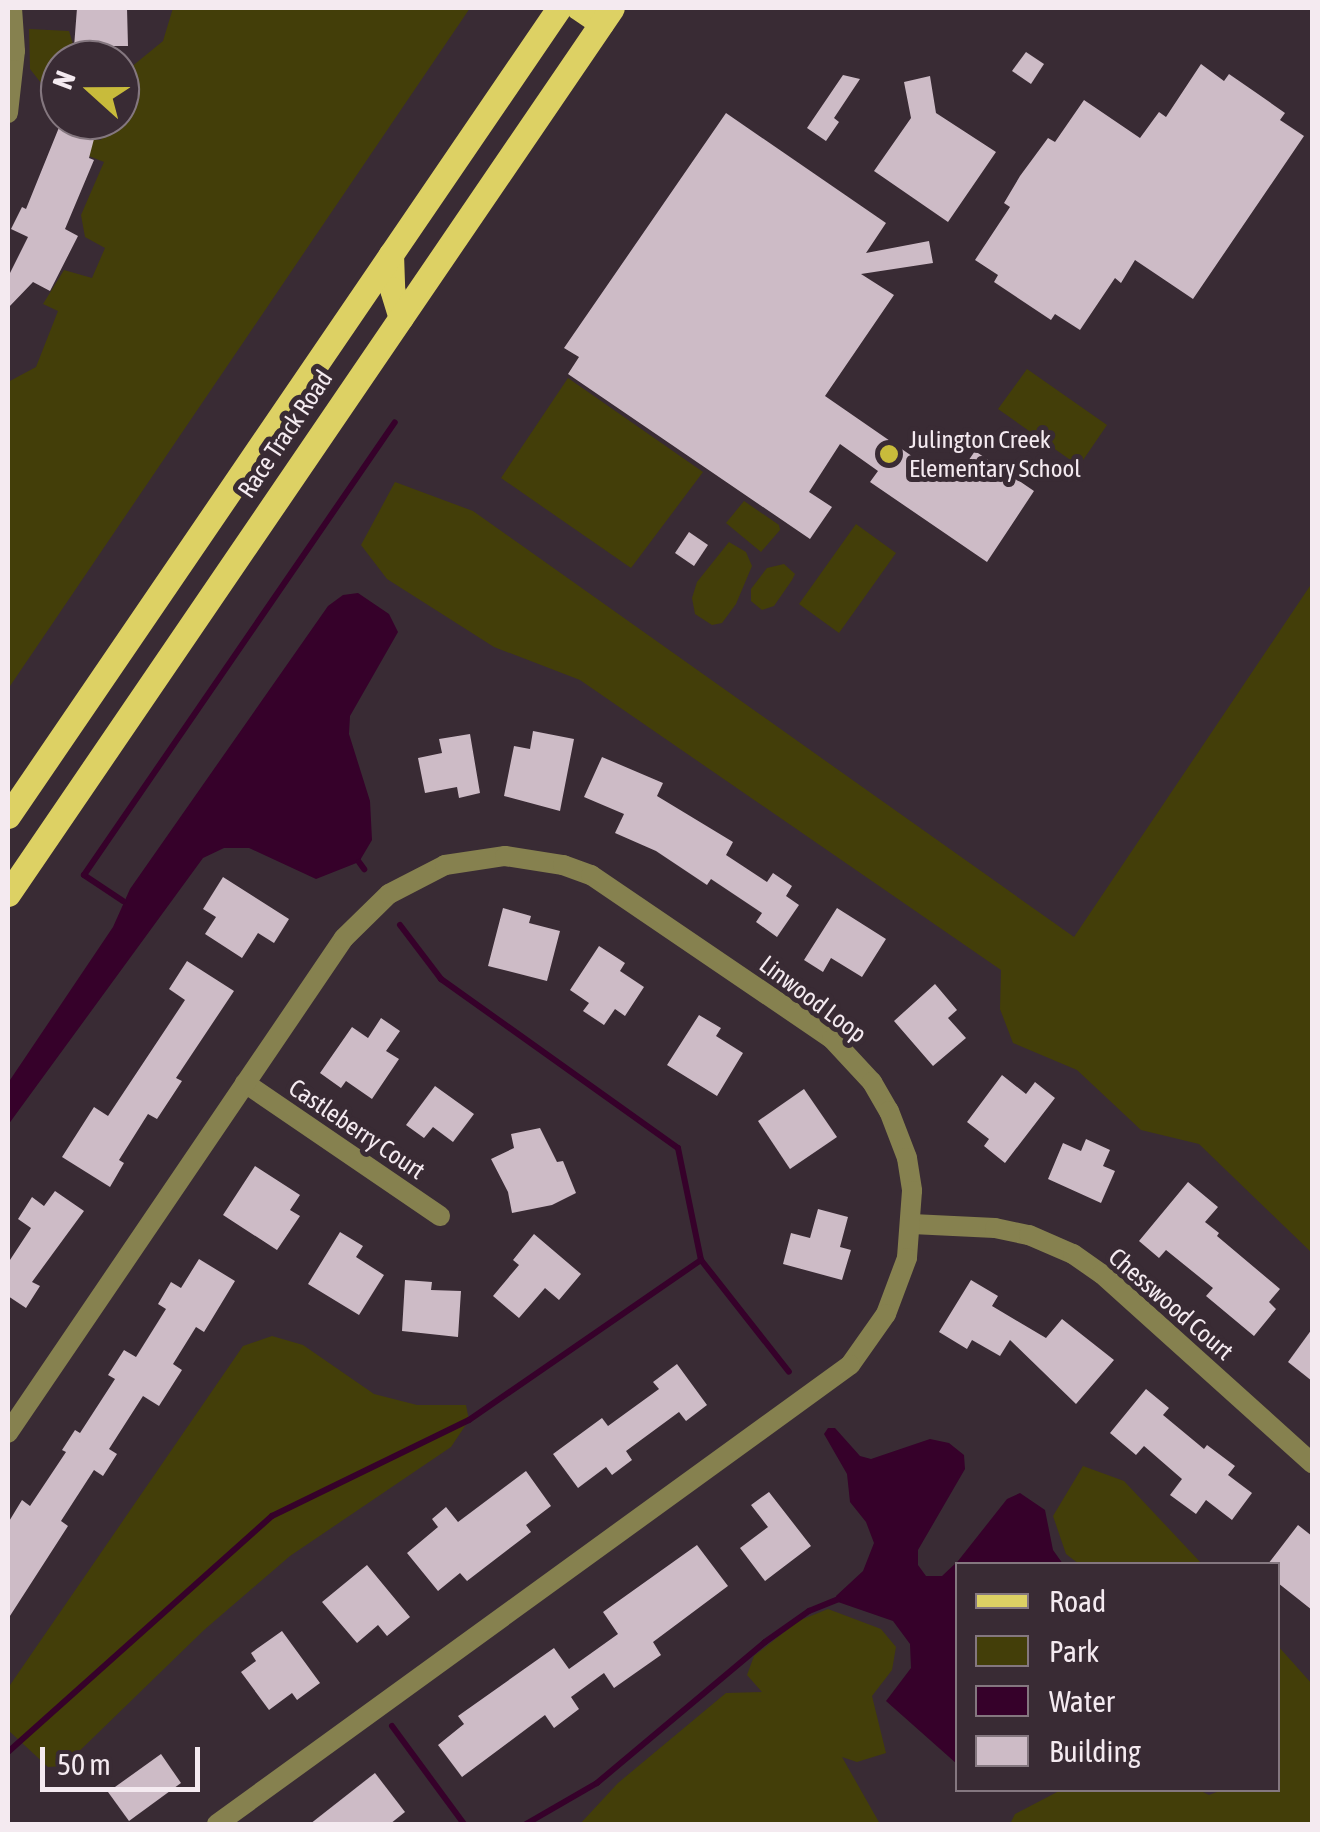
<!DOCTYPE html>
<style>
body{margin:0}
#map{position:relative;width:1320px;height:1832px;overflow:hidden;background:#392b34;font-family:"Asap Condensed",sans-serif}
div>[style]{position:absolute}
.green>*{inset:0;background:#433e09}
.water>*{inset:0;background:#36012a}
.stream>*{height:6px;margin:-3px;padding:0 3px;transform-origin:3px;border-radius:3px;background:#36012a}
.building>*{inset:0;background:#cdbbc6}
.minor>*{height:20px;margin:-10px;padding:0 10px;transform-origin:10px;border-radius:10px;background:#86814f}
.primary>*{height:25px;margin:-12.5px;padding:0 12.5px;transform-origin:12.5px;border-radius:12.5px;background:#ddd164}
.dots>*{width:28px;height:28px;translate:-50% -50%;box-sizing:border-box;border:5px solid #392b34;border-radius:50%}
span{translate:-50% -50%;white-space:nowrap;text-align:center;line-height:1.15;-webkit-text-stroke:10px #392b34;paint-order:stroke}
.street-label{font-size:25px;color:#f4eaf0}
.poi-label{font-size:25px;color:#f4eaf0}
.left{translate:0 -50%;text-align:left}
.frame{position:absolute;inset:0;border:10px solid #f4eaf0;pointer-events:none}
.legend{position:absolute;left:955px;top:1562px;width:325px;height:230px;box-sizing:border-box;background:#392b34;border:2px solid #84777f;margin:0;padding:12px 18px;list-style:none;font-size:30px;color:#f4eaf0}
.legend li{display:flex;align-items:center;gap:20px;height:50px}
.legend b{width:50px;border:2px solid #84777f}
.north{position:absolute;left:40px;top:40px;width:100px;height:100px;box-sizing:border-box;background:#392b34;border:2px solid #84777f;border-radius:50%;rotate:291deg;font-size:28px;font-weight:700;line-height:40px;text-align:center;color:#f4eaf0}
.north::after{content:'';display:block;margin:auto;width:35px;height:45px;background:#c8bb3b;clip-path:polygon(50% 0,100% 100%,50% 72%,0 100%)}
.scale{position:absolute;left:40px;top:1747px;width:160px;height:45px;box-sizing:border-box;border:5px solid #f4eaf0;border-top:0;padding-left:12px;font-size:30px;line-height:35px;white-space:nowrap;color:#f4eaf0;-webkit-text-stroke:8px #392b34;paint-order:stroke}
</style>
<div id="map">
<div class="green">
<div style="clip-path:polygon(173px 8px,470px 8px,8px 689px,8px 382px,36px 367px,58px 311px,43px 304px,64px 270px,92px 278px,105px 248px,85px 237px,81px 215px,104px 162px,66px 147px,72px 137px,101px 140px,105px 120px,120px 120px,120px 62px,130px 68px,163px 41px)"></div>
<div style="clip-path:polygon(29px 29px,69px 31px,74px 47px,69px 60px,60px 60px,60px 76px,51px 74px,41px 83px,30px 69px)"></div>
<div style="clip-path:polygon(1027px 369px,1107px 425px,1079px 466px,998px 409px)"></div>
<div style="clip-path:polygon(568px 378px,703px 472px,631px 568px,501px 478px)"></div>
<div style="clip-path:polygon(395px 482px,473px 511px,1074px 937px,1312px 583px,1312px 1253px,1199px 1144px,1141px 1130px,1077px 1070px,1013px 1043px,1000px 1009px,1001px 970px,580px 680px,494px 647px,387px 579px,361px 545px)"></div>
<div style="clip-path:polygon(744px 501px,779px 525px,780px 530px,761px 552px,726px 523px)"></div>
<div style="clip-path:polygon(856px 524px,896px 553px,839px 633px,799px 604px)"></div>
<div style="clip-path:polygon(729px 542px,746px 552px,752px 566px,736px 604px,722px 623px,712px 625px,695px 614px,692px 598px,697px 582px)"></div>
<div style="clip-path:polygon(784px 564px,795px 574px,792px 580px,774px 606px,762px 610px,751px 601px,751px 589px,767px 568px)"></div>
<div style="clip-path:polygon(272px 1336px,303px 1345px,374px 1394px,417px 1405px,466px 1405px,469px 1420px,451px 1447px,290px 1556px,204px 1630px,64px 1766px,48px 1767px,8px 1730px,8px 1688px,243px 1346px)"></div>
<div style="clip-path:polygon(1083px 1466px,1124px 1481px,1202px 1564px,1079px 1564px,1066px 1554px,1053px 1516px)"></div>
<div style="clip-path:polygon(828px 1609px,881px 1629px,896px 1647px,892px 1670px,872px 1696px,886px 1753px,857px 1762px,842px 1757px,880px 1824px,580px 1824px,618px 1783px,726px 1693px,762px 1692px,747px 1675px,754px 1656px,798px 1621px)"></div>
<div style="clip-path:polygon(1278px 1646px,1312px 1684px,1312px 1824px,1010px 1824px,1015px 1814px,1061px 1790px,1199px 1790px,1209px 1795px,1222px 1790px,1278px 1790px)"></div>
</div>
<div class="water">
<div style="clip-path:polygon(358px 593px,389px 614px,398px 632px,350px 716px,349px 734px,370px 801px,372px 840px,359px 862px,316px 879px,249px 848px,224px 848px,203px 858px,8px 1125px,8px 1083px,113px 927px,130px 889px,328px 606px,343px 595px)"></div>
<div style="clip-path:polygon(828px 1428px,835px 1428px,860px 1456px,871px 1459px,930px 1439px,949px 1443px,964px 1455px,965px 1469px,918px 1550px,918px 1565px,926px 1576px,942px 1576px,958px 1561px,1007px 1499px,1020px 1493px,1045px 1510px,1053px 1550px,1063px 1564px,958px 1564px,957px 1764px,886px 1701px,911px 1668px,910px 1644px,893px 1621px,838px 1602px,836px 1596px,863px 1571px,874px 1543px,866px 1522px,850px 1502px,847px 1474px,824px 1434px)"></div>
</div>
<div class="stream">
<div style="left:359px;top:862px;width:9px;rotate:54deg"></div>
<div style="left:123px;top:901px;width:47px;rotate:-146.3deg"></div>
<div style="left:84px;top:875px;width:549px;rotate:-55.53deg"></div>
<div style="left:400px;top:925px;width:68px;rotate:52.8deg"></div>
<div style="left:441px;top:979px;width:291px;rotate:35.5deg"></div>
<div style="left:678px;top:1148px;width:114px;rotate:78.4deg"></div>
<div style="left:701px;top:1260px;width:142px;rotate:51.8deg"></div>
<div style="left:392px;top:1726px;width:122px;rotate:53.7deg"></div>
<div style="left:8px;top:1752px;width:354px;rotate:-41.8deg"></div>
<div style="left:272px;top:1516px;width:219px;rotate:-26deg"></div>
<div style="left:469px;top:1420px;width:282px;rotate:-34.6deg"></div>
<div style="left:526px;top:1824px;width:82px;rotate:-30deg"></div>
<div style="left:597px;top:1783px;width:219px;rotate:-40deg"></div>
<div style="left:765px;top:1642px;width:54px;rotate:-35.2deg"></div>
<div style="left:809px;top:1611px;width:31px;rotate:-22deg"></div>
</div>
<div class="building">
<div style="clip-path:polygon(77px 8px,127px 8px,128px 46px,114px 46px,114px 59px,73px 60px)"></div>
<div style="clip-path:polygon(1026px 52px,1044px 64px,1031px 84px,1012px 71px)"></div>
<div style="clip-path:polygon(1201px 64px,1224px 81px,1229px 74px,1258px 94px,1285px 113px,1280px 120px,1304px 136px,1193px 299px,1135px 260px,1121px 283px,1115px 278px,1080px 330px,1055px 314px,1051px 320px,994px 282px,998px 275px,975px 260px,1010px 207px,1004px 203px,1020px 176px,1048px 138px,1055px 142px,1084px 100px,1140px 138px,1159px 112px,1166px 117px)"></div>
<div style="clip-path:polygon(843px 75px,860px 79px,834px 118px,839px 122px,826px 141px,807px 128px)"></div>
<div style="clip-path:polygon(930px 76px,936px 113px,996px 152px,948px 222px,874px 171px,911px 118px,904px 82px)"></div>
<div style="clip-path:polygon(726px 113px,886px 223px,866px 253px,929px 241px,933px 263px,861px 274px,894px 295px,825px 396px,935px 472px,955px 480px,975px 451px,1034px 491px,987px 562px,870px 482px,878px 471px,840px 444px,809px 492px,832px 507px,810px 539px,568px 374px,579px 357px,564px 348px)"></div>
<div style="clip-path:polygon(62px 120px,99px 120px,89px 158px,94px 160px,65px 229px,78px 236px,50px 291px,33px 282px,8px 308px,8px 277px,28px 237px,11px 229px,22px 207px,26px 209px)"></div>
<div style="clip-path:polygon(689px 532px,708px 545px,694px 566px,675px 553px)"></div>
<div style="clip-path:polygon(533px 731px,574px 739px,560px 811px,504px 796px,514px 746px,530px 749px)"></div>
<div style="clip-path:polygon(470px 734px,480px 793px,459px 798px,457px 787px,425px 793px,418px 758px,442px 753px,439px 739px)"></div>
<div style="clip-path:polygon(602px 757px,663px 783px,657px 796px,733px 842px,726px 855px,767px 882px,773px 873px,792px 886px,786px 896px,799px 905px,777px 937px,756px 922px,762px 913px,711px 879px,707px 885px,656px 851px,615px 833px,624px 814px,584px 797px)"></div>
<div style="clip-path:polygon(223px 877px,289px 919px,274px 943px,258px 933px,242px 958px,205px 934px,216px 917px,203px 909px)"></div>
<div style="clip-path:polygon(503px 908px,531px 916px,529px 923px,560px 931px,547px 981px,488px 966px)"></div>
<div style="clip-path:polygon(837px 908px,886px 939px,862px 977px,831px 958px,823px 972px,804px 960px)"></div>
<div style="clip-path:polygon(599px 946px,625px 963px,620px 971px,644px 987px,625px 1016px,615px 1009px,604px 1025px,583px 1011px,589px 1003px,570px 990px)"></div>
<div style="clip-path:polygon(187px 961px,234px 991px,176px 1078px,182px 1081px,157px 1119px,148px 1114px,119px 1160px,124px 1163px,110px 1187px,62px 1157px,94px 1107px,108px 1116px,185px 1000px,169px 989px)"></div>
<div style="clip-path:polygon(935px 984px,957px 1010px,948px 1018px,966px 1038px,933px 1066px,894px 1021px)"></div>
<div style="clip-path:polygon(699px 1015px,721px 1028px,716px 1036px,743px 1053px,717px 1096px,667px 1065px)"></div>
<div style="clip-path:polygon(381px 1018px,400px 1031px,386px 1051px,399px 1059px,372px 1099px,346px 1081px,341px 1088px,320px 1073px,352px 1027px,368px 1038px)"></div>
<div style="clip-path:polygon(1002px 1075px,1026px 1094px,1035px 1082px,1055px 1098px,1005px 1163px,984px 1146px,989px 1139px,967px 1122px)"></div>
<div style="clip-path:polygon(435px 1086px,474px 1114px,453px 1142px,433px 1127px,424px 1138px,406px 1125px)"></div>
<div style="clip-path:polygon(804px 1089px,837px 1137px,790px 1169px,758px 1121px)"></div>
<div style="clip-path:polygon(540px 1128px,557px 1162px,563px 1161px,576px 1193px,552px 1205px,512px 1213px,508px 1192px,491px 1159px,514px 1148px,511px 1134px)"></div>
<div style="clip-path:polygon(1086px 1139px,1110px 1150px,1103px 1166px,1115px 1171px,1101px 1203px,1048px 1179px,1063px 1143px,1081px 1151px)"></div>
<div style="clip-path:polygon(255px 1166px,300px 1195px,290px 1210px,300px 1216px,277px 1250px,223px 1215px)"></div>
<div style="clip-path:polygon(1188px 1182px,1218px 1207px,1205px 1222px,1219px 1233px,1217px 1236px,1280px 1289px,1269px 1302px,1276px 1309px,1254px 1336px,1206px 1296px,1213px 1288px,1166px 1250px,1159px 1258px,1139px 1241px)"></div>
<div style="clip-path:polygon(55px 1191px,84px 1211px,32px 1282px,40px 1286px,26px 1308px,8px 1296px,8px 1263px,31px 1228px,18px 1219px,32px 1197px,44px 1206px)"></div>
<div style="clip-path:polygon(818px 1209px,848px 1217px,840px 1247px,851px 1250px,842px 1280px,783px 1264px,791px 1233px,810px 1238px)"></div>
<div style="clip-path:polygon(340px 1232px,363px 1246px,356px 1257px,384px 1275px,359px 1315px,308px 1284px)"></div>
<div style="clip-path:polygon(534px 1234px,581px 1274px,559px 1300px,545px 1288px,519px 1318px,493px 1296px,519px 1265px,513px 1260px)"></div>
<div style="clip-path:polygon(199px 1259px,235px 1281px,204px 1332px,196px 1327px,173px 1364px,182px 1370px,159px 1406px,143px 1396px,109px 1449px,117px 1454px,103px 1476px,94px 1470px,61px 1521px,68px 1526px,8px 1619px,8px 1523px,22px 1500px,30px 1506px,66px 1452px,62px 1450px,75px 1430px,80px 1433px,115px 1379px,108px 1375px,124px 1350px,136px 1357px,166px 1309px,158px 1304px,171px 1282px,181px 1288px)"></div>
<div style="clip-path:polygon(405px 1280px,432px 1282px,431px 1290px,461px 1291px,458px 1337px,402px 1331px)"></div>
<div style="clip-path:polygon(971px 1280px,998px 1296px,992px 1306px,1046px 1338px,1062px 1319px,1114px 1360px,1076px 1404px,1010px 1340px,1000px 1356px,972px 1340px,967px 1349px,939px 1332px)"></div>
<div style="clip-path:polygon(1312px 1329px,1312px 1381px,1288px 1362px)"></div>
<div style="clip-path:polygon(677px 1364px,707px 1405px,686px 1421px,679px 1412px,626px 1451px,632px 1460px,612px 1475px,606px 1467px,578px 1488px,553px 1454px,602px 1418px,608px 1426px,659px 1389px,653px 1382px)"></div>
<div style="clip-path:polygon(1146px 1389px,1169px 1408px,1163px 1415px,1204px 1449px,1207px 1445px,1235px 1466px,1228px 1475px,1252px 1493px,1232px 1520px,1206px 1500px,1196px 1514px,1170px 1495px,1182px 1479px,1144px 1446px,1136px 1455px,1110px 1433px)"></div>
<div style="clip-path:polygon(526px 1471px,551px 1506px,526px 1525px,531px 1532px,467px 1581px,460px 1573px,438px 1591px,407px 1553px,438px 1527px,432px 1519px,446px 1507px,458px 1522px)"></div>
<div style="clip-path:polygon(769px 1492px,811px 1546px,765px 1581px,740px 1548px,768px 1527px,751px 1505px)"></div>
<div style="clip-path:polygon(1298px 1525px,1312px 1536px,1312px 1610px,1278px 1583px,1278px 1564px,1268px 1564px)"></div>
<div style="clip-path:polygon(697px 1545px,728px 1586px,653px 1642px,661px 1655px,614px 1688px,604px 1673px,571px 1697px,579px 1709px,554px 1728px,545px 1715px,462px 1777px,438px 1745px,464px 1724px,458px 1716px,554px 1648px,569px 1669px,618px 1634px,603px 1612px)"></div>
<div style="clip-path:polygon(367px 1565px,410px 1617px,387px 1636px,378px 1625px,357px 1643px,322px 1602px)"></div>
<div style="clip-path:polygon(282px 1631px,320px 1683px,297px 1700px,292px 1693px,269px 1710px,241px 1672px,256px 1661px,251px 1653px)"></div>
<div style="clip-path:polygon(161px 1754px,181px 1783px,129px 1821px,108px 1792px)"></div>
<div style="clip-path:polygon(375px 1773px,405px 1812px,390px 1824px,310px 1824px)"></div>
</div>
<div class="minor">
<div style="left:8px;top:113px;width:62px;rotate:-83.6deg"></div>
<div style="left:15px;top:51px;width:43px;rotate:-94deg"></div>
<div style="left:245px;top:1083px;width:236px;rotate:34.3deg"></div>
<div style="left:912px;top:1224px;width:83px;rotate:2.8deg"></div>
<div style="left:995px;top:1228px;width:35px;rotate:12deg"></div>
<div style="left:1029px;top:1235px;width:48px;rotate:23.4deg"></div>
<div style="left:1073px;top:1254px;width:35px;rotate:35deg"></div>
<div style="left:1102px;top:1274px;width:283px;rotate:42deg"></div>
<div style="left:8px;top:1433px;width:598px;rotate:-55.83deg"></div>
<div style="left:344px;top:938px;width:63px;rotate:-44.4deg"></div>
<div style="left:389px;top:894px;width:63px;rotate:-27.4deg"></div>
<div style="left:445px;top:865px;width:61px;rotate:-8.5deg"></div>
<div style="left:505px;top:856px;width:59px;rotate:8.8deg"></div>
<div style="left:563px;top:865px;width:30px;rotate:20deg"></div>
<div style="left:591px;top:875px;width:292px;rotate:34.2deg"></div>
<div style="left:832px;top:1039px;width:59px;rotate:47.1deg"></div>
<div style="left:872px;top:1082px;width:34px;rotate:60deg"></div>
<div style="left:889px;top:1111px;width:50px;rotate:69deg"></div>
<div style="left:907px;top:1158px;width:33px;rotate:81deg"></div>
<div style="left:912px;top:1191px;width:67px;rotate:94.3deg"></div>
<div style="left:907px;top:1258px;width:60px;rotate:110.6deg"></div>
<div style="left:886px;top:1314px;width:62px;rotate:125.2deg"></div>
<div style="left:850px;top:1365px;width:782px;rotate:144.05deg"></div>
</div>
<div class="primary">
<div style="left:579px;top:8px;width:27px;rotate:34deg"></div>
<div style="left:391px;top:254px;width:35px;rotate:88deg"></div>
<div style="left:392px;top:289px;width:30px;rotate:73deg"></div>
<div style="left:8px;top:816px;width:978px;rotate:-55.71deg"></div>
<div style="left:8px;top:894px;width:1072px;rotate:-55.72deg"></div>
</div>
<div class="dots">
<div style="left:889px;top:454px;background:#c8bb3b"></div>
</div>
<div class="street-label">
<span style="left:285px;top:434px;rotate:-56deg">Race Track Road</span>
<span style="left:813px;top:999px;rotate:37deg">Linwood Loop</span>
<span style="left:357px;top:1129px;rotate:34deg">Castleberry Court</span>
<span style="left:1171px;top:1304px;rotate:41deg">Chesswood Court</span>
</div>
<div class="poi-label">
<span class="left" style="left:909px;top:454px">Julington Creek<br>Elementary School</span>
</div>
<div class="frame"></div>
<ul class="legend">
<li><b style="height:12px;background:#ddd164"></b>Road</li>
<li><b style="height:28px;background:#433e09"></b>Park</li>
<li><b style="height:28px;background:#36012a"></b>Water</li>
<li><b style="height:28px;background:#cdbbc6"></b>Building</li>
</ul>
<div class="north">N</div>
<div class="scale">50 m</div>
</div>
